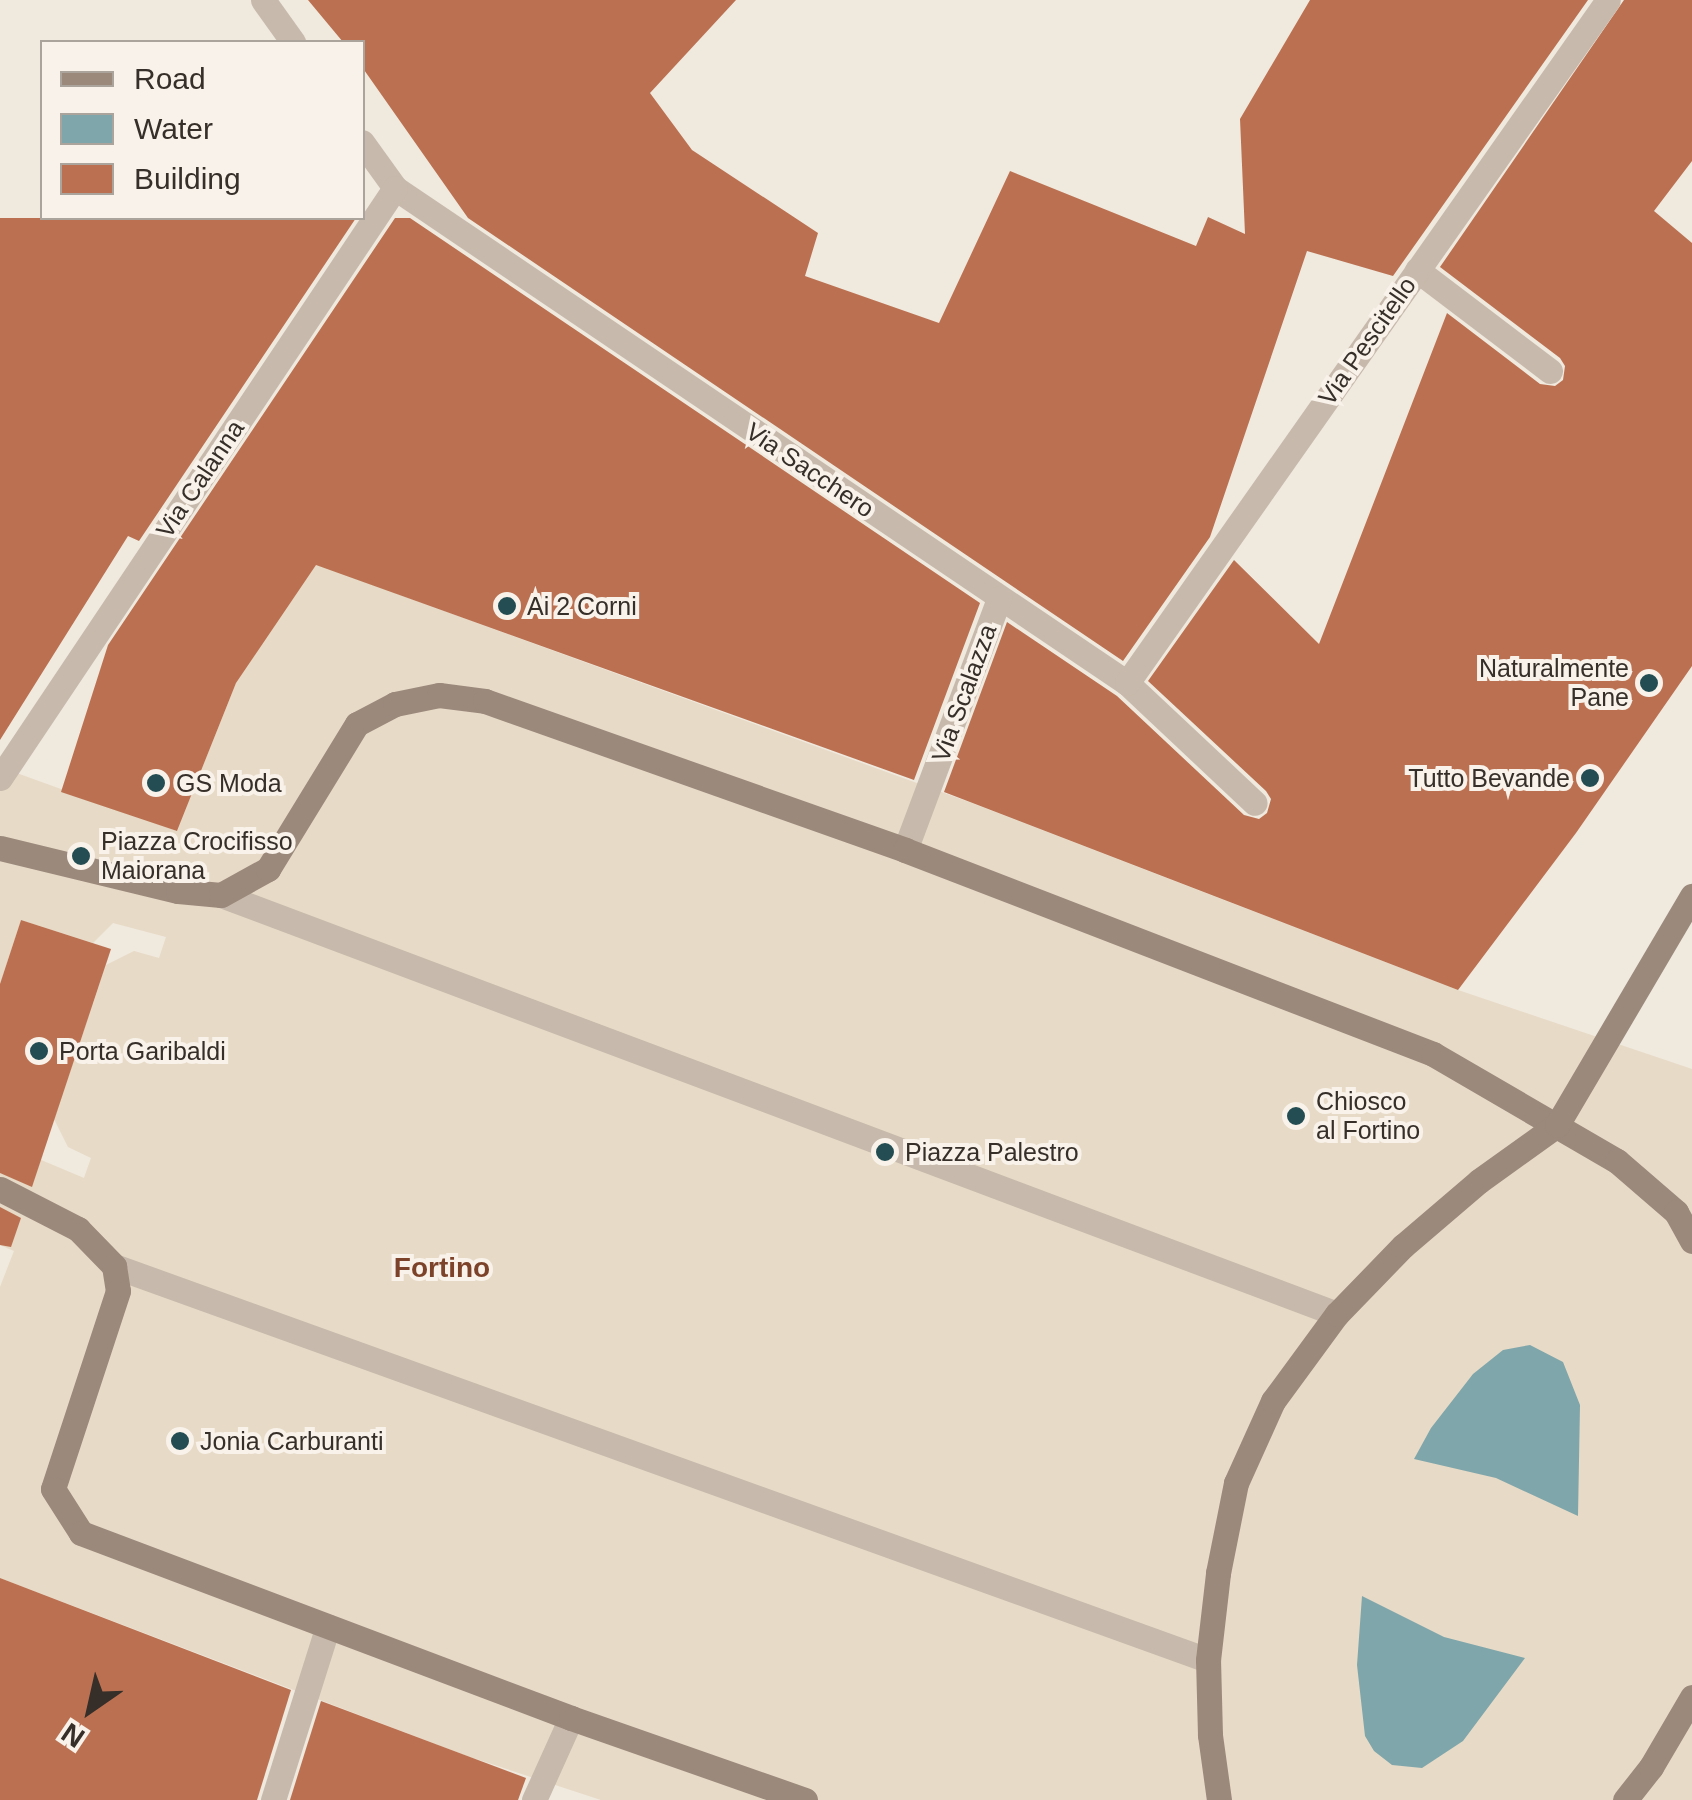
<!DOCTYPE html>
<style>
body{margin:0}
#map{position:relative;width:1692px;height:1800px;overflow:hidden;background:#f0e9de;font-family:Helvetica,sans-serif}
div>[style]{position:absolute}
.plaza>*{inset:0;background:#e7dac6}
.water>*{inset:0;background:#7fa6ab}
.building>*{inset:0;background:#bb7151}
.pedestrian>*{height:25px;margin:-12.5px;padding:0 12.5px;transform-origin:12.5px;border-radius:12.5px;background:#c7b9ab}
.minor>*{height:25px;margin:-12.5px;padding:0 12.5px;transform-origin:12.5px;border-radius:12.5px;background:#c7b9ab}
.secondary>*{height:25px;margin:-12.5px;padding:0 12.5px;transform-origin:12.5px;border-radius:12.5px;background:#9b897c}
.dots>*{width:28px;height:28px;translate:-50% -50%;box-sizing:border-box;border:5px solid #f8f2ea;border-radius:50%}
span{translate:-50% -50%;white-space:nowrap;text-align:center;line-height:1.15;-webkit-text-stroke:8px #f8f2ea;paint-order:stroke}
.street-label{font-size:25px;color:#362e29}
.poi-label{font-size:25px;color:#362e29}
.left{translate:0 -50%;text-align:left}
.right{translate:-100% -50%;text-align:right}
.neighbourhood-label{font-size:28px;color:#7d432a;font-weight:700}
.legend{position:absolute;left:40px;top:40px;width:325px;height:180px;box-sizing:border-box;background:#f8f2ea;border:2px solid #aaa49d;margin:0;padding:12px 18px;list-style:none;font-size:30px;color:#362e29}
.legend li{display:flex;align-items:center;gap:20px;height:50px}
.legend b{width:50px;border:2px solid #aaa49d}
.north{position:absolute;left:40px;top:1660px;width:100px;height:100px;-webkit-text-stroke:8px #f8f2ea;paint-order:stroke;rotate:214deg;font-size:28px;font-weight:700;line-height:40px;text-align:center;color:#362e29}
.north::after{content:'';display:block;margin:auto;width:35px;height:45px;background:#362e29;clip-path:polygon(50% 0,100% 100%,50% 72%,0 100%)}
</style>
<div id="map">
<div class="plaza">
<div style="clip-path:polygon(332px 521px,397px 594px,969px 802px,1458px 990px,1692px 1069px,1692px 1800px,601px 1800px,467px 1756px,0 1578px,0 1287px,14px 1251px,0 1245px,0 1119px,34px 1157px,84px 1178px,91px 1158px,68px 1147px,54px 1119px,106px 965px,134px 951px,159px 958px,166px 937px,113px 923px,93px 943px,21px 920px,0 984px,0 767px,177px 831px,236px 683px,290px 601px)"></div>
</div>
<div class="water">
<div style="clip-path:polygon(1530px 1345px,1563px 1362px,1580px 1405px,1578px 1516px,1496px 1478px,1414px 1459px,1431px 1428px,1473px 1374px,1503px 1350px)"></div>
<div style="clip-path:polygon(1362px 1596px,1444px 1637px,1525px 1658px,1463px 1741px,1422px 1768px,1392px 1765px,1374px 1751px,1365px 1736px,1357px 1665px)"></div>
</div>
<div class="building">
<div style="clip-path:polygon(308px 0,736px 0,650px 93px,692px 150px,818px 233px,805px 276px,939px 323px,1010px 171px,1196px 246px,1208px 217px,1245px 234px,1240px 119px,1310px 0,1588px 0,1393px 276px,1307px 251px,1210px 537px,1123px 661px,468px 218px,362px 67px,362px 42px,343px 42px)"></div>
<div style="clip-path:polygon(1624px 0,1692px 0,1692px 161px,1654px 211px,1692px 243px,1692px 666px,1576px 833px,1458px 990px,944px 792px,1007px 622px,1117px 696px,1244px 815px,1259px 819px,1267px 813px,1271px 799px,1266px 791px,1148px 681px,1234px 560px,1319px 644px,1447px 313px,1540px 384px,1555px 386px,1563px 380px,1565px 366px,1560px 358px,1440px 267px)"></div>
<div style="clip-path:polygon(0 218px,356px 218px,139px 541px,128px 536px,0 740px)"></div>
<div style="clip-path:polygon(395px 218px,410px 218px,980px 603px,914px 780px,316px 565px,236px 683px,177px 831px,61px 792px,108px 645px)"></div>
<div style="clip-path:polygon(21px 920px,111px 949px,32px 1187px,0 1173px,0 984px)"></div>
<div style="clip-path:polygon(0 1207px,21px 1218px,11px 1247px,0 1245px)"></div>
<div style="clip-path:polygon(0 1578px,291px 1690px,257px 1800px,0 1800px)"></div>
<div style="clip-path:polygon(321px 1701px,526px 1778px,518px 1800px,290px 1800px)"></div>
</div>
<div class="pedestrian">
<div style="left:221px;top:895px;width:1192px;rotate:20.58deg"></div>
<div style="left:114px;top:1266px;width:1163px;rotate:19.81deg"></div>
</div>
<div class="minor">
<div style="left:263px;top:0;width:52px;rotate:54.5deg"></div>
<div style="left:362px;top:142px;width:57px;rotate:54.3deg"></div>
<div style="left:395px;top:188px;width:884px;rotate:34.07deg"></div>
<div style="left:1127px;top:683px;width:175px;rotate:43.2deg"></div>
<div style="left:1417px;top:270px;width:167px;rotate:37.2deg"></div>
<div style="left:1127px;top:683px;width:835px;rotate:-54.85deg"></div>
<div style="left:0;top:778px;width:710px;rotate:-56.2deg"></div>
<div style="left:905px;top:850px;width:269px;rotate:-69.5deg"></div>
<div style="left:273px;top:1800px;width:182px;rotate:-72.5deg"></div>
<div style="left:534px;top:1800px;width:90px;rotate:-65.7deg"></div>
</div>
<div class="secondary">
<div style="left:0;top:848px;width:183px;rotate:13.6deg"></div>
<div style="left:178px;top:891px;width:43px;rotate:5.3deg"></div>
<div style="left:221px;top:895px;width:54px;rotate:-29deg"></div>
<div style="left:268px;top:869px;width:170px;rotate:-58.5deg"></div>
<div style="left:357px;top:724px;width:43px;rotate:-27.8deg"></div>
<div style="left:395px;top:704px;width:45px;rotate:-11.6deg"></div>
<div style="left:439px;top:695px;width:46px;rotate:7.4deg"></div>
<div style="left:485px;top:701px;width:446px;rotate:19.5deg"></div>
<div style="left:905px;top:850px;width:566px;rotate:21.12deg"></div>
<div style="left:1433px;top:1054px;width:213px;rotate:30.2deg"></div>
<div style="left:1617px;top:1161px;width:78px;rotate:40.8deg"></div>
<div style="left:1676px;top:1212px;width:33px;rotate:61deg"></div>
<div style="left:0;top:1189px;width:88px;rotate:27.1deg"></div>
<div style="left:78px;top:1229px;width:52px;rotate:45.8deg"></div>
<div style="left:114px;top:1266px;width:25px;rotate:81deg"></div>
<div style="left:118px;top:1291px;width:208px;rotate:108.2deg"></div>
<div style="left:53px;top:1489px;width:52px;rotate:57.5deg"></div>
<div style="left:81px;top:1533px;width:524px;rotate:20.68deg"></div>
<div style="left:571px;top:1718px;width:248px;rotate:19.3deg"></div>
<div style="left:1219px;top:1800px;width:66px;rotate:-97.9deg"></div>
<div style="left:1210px;top:1735px;width:75px;rotate:-91.5deg"></div>
<div style="left:1208px;top:1660px;width:88px;rotate:-83.4deg"></div>
<div style="left:1218px;top:1573px;width:92px;rotate:-78.7deg"></div>
<div style="left:1236px;top:1483px;width:90px;rotate:-65.7deg"></div>
<div style="left:1273px;top:1401px;width:108px;rotate:-53.7deg"></div>
<div style="left:1337px;top:1314px;width:95px;rotate:-45.9deg"></div>
<div style="left:1403px;top:1246px;width:100px;rotate:-40.5deg"></div>
<div style="left:1479px;top:1181px;width:96px;rotate:-35.7deg"></div>
<div style="left:1557px;top:1125px;width:266px;rotate:-59.5deg"></div>
<div style="left:1625px;top:1800px;width:42px;rotate:-51.8deg"></div>
<div style="left:1651px;top:1767px;width:81px;rotate:-59.6deg"></div>
</div>
<div class="dots">
<div style="left:507px;top:606px;background:#234d53"></div>
<div style="left:1649px;top:683px;background:#234d53"></div>
<div style="left:1590px;top:778px;background:#234d53"></div>
<div style="left:156px;top:783px;background:#234d53"></div>
<div style="left:81px;top:856px;background:#234d53"></div>
<div style="left:39px;top:1051px;background:#234d53"></div>
<div style="left:1296px;top:1116px;background:#234d53"></div>
<div style="left:885px;top:1152px;background:#234d53"></div>
<div style="left:180px;top:1441px;background:#234d53"></div>
</div>
<div class="street-label">
<span style="left:1367px;top:341px;rotate:-55deg">Via Pescitello</span>
<span style="left:810px;top:470px;rotate:34deg">Via Sacchero</span>
<span style="left:200px;top:479px;rotate:-56deg">Via Calanna</span>
<span style="left:964px;top:693px;rotate:-70deg">Via Scalazza</span>
</div>
<div class="poi-label">
<span class="left" style="left:527px;top:606px">Ai 2 Corni</span>
<span class="right" style="left:1629px;top:683px">Naturalmente<br>Pane</span>
<span class="right" style="left:1570px;top:778px">Tutto Bevande</span>
<span class="left" style="left:176px;top:783px">GS Moda</span>
<span class="left" style="left:101px;top:856px">Piazza Crocifisso<br>Maiorana</span>
<span class="left" style="left:59px;top:1051px">Porta Garibaldi</span>
<span class="left" style="left:1316px;top:1116px">Chiosco<br>al Fortino</span>
<span class="left" style="left:905px;top:1152px">Piazza Palestro</span>
<span class="left" style="left:200px;top:1441px">Jonia Carburanti</span>
</div>
<div class="neighbourhood-label">
<span style="left:442px;top:1268px">Fortino</span>
</div>
<ul class="legend">
<li><b style="height:12px;background:#9b897c"></b>Road</li>
<li><b style="height:28px;background:#7fa6ab"></b>Water</li>
<li><b style="height:28px;background:#bb7151"></b>Building</li>
</ul>
<div class="north">N</div>
</div>
